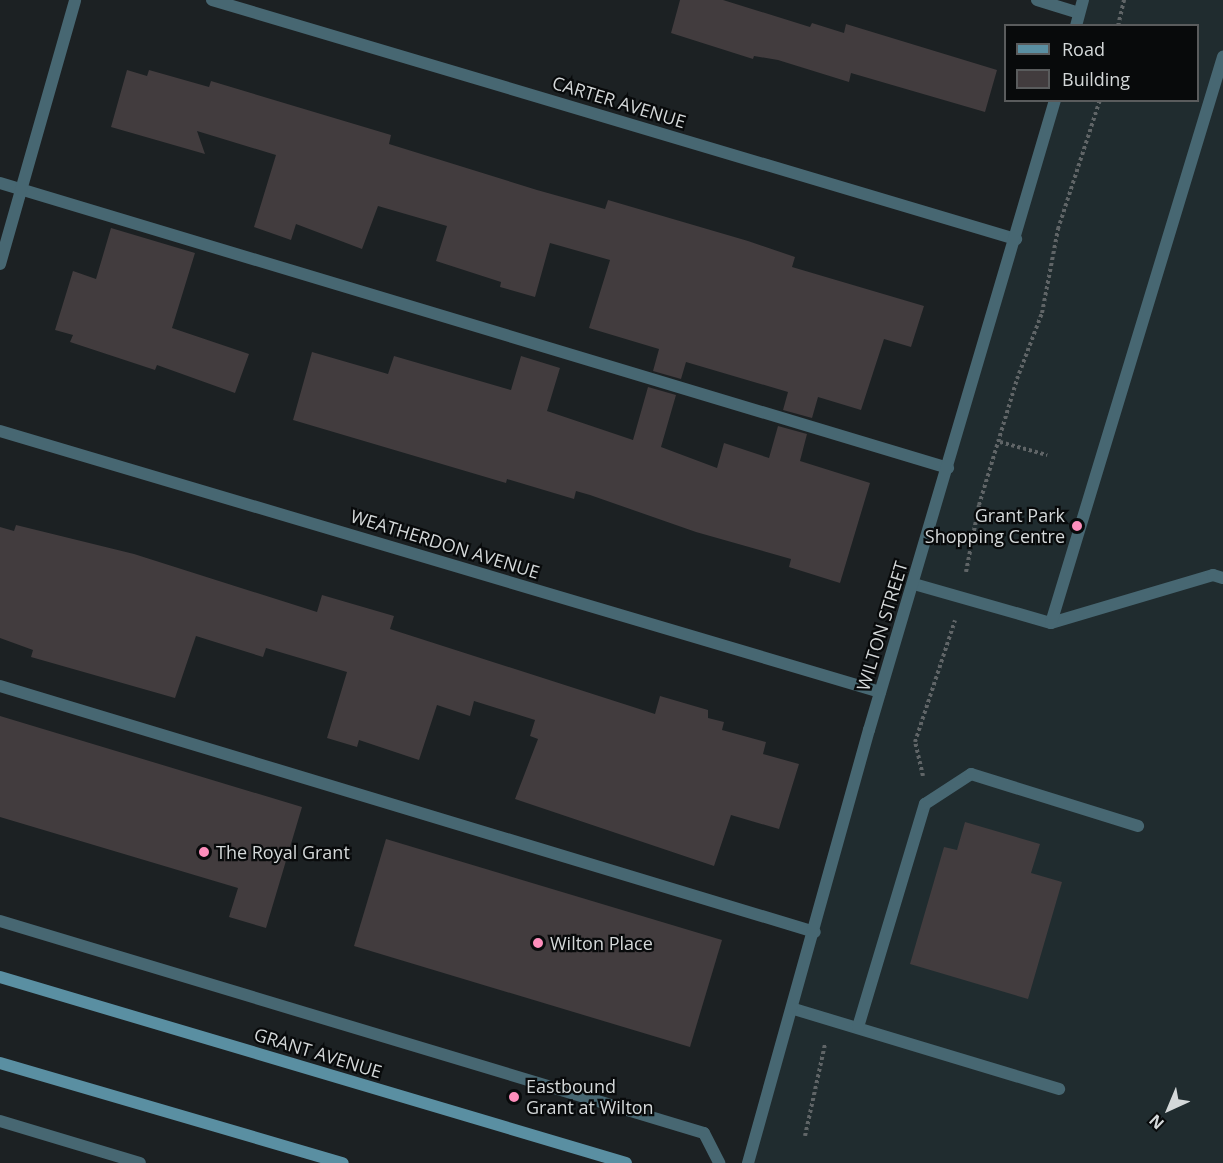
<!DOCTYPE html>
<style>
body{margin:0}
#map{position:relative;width:1223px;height:1163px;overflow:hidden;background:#1c2123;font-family:"Open Sans",sans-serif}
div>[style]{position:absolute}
.built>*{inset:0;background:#202c2f}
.building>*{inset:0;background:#423c3e}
.path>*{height:4px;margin-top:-2px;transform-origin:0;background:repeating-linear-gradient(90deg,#606567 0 3px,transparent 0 6px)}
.lane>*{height:12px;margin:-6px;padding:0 6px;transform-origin:6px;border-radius:6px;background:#476772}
.street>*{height:12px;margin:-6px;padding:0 6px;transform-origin:6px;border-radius:6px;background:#476772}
.secondary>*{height:12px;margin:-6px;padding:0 6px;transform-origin:6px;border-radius:6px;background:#5a8fa2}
.dots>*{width:16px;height:16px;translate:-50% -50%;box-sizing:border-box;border:3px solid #080a0b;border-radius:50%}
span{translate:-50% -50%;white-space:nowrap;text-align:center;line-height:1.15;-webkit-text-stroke:4.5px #080a0b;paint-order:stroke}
.street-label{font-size:18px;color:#d4d8d9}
.poi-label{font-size:18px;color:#d4d8d9}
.right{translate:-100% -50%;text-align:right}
.left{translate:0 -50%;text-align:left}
.legend{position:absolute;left:1004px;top:24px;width:195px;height:78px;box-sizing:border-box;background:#080a0b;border:2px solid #5a5c5d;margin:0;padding:8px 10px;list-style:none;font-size:18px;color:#d4d8d9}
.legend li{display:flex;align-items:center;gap:12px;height:30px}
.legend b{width:30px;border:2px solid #5a5c5d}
.north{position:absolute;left:1139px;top:1079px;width:60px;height:60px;-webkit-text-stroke:4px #080a0b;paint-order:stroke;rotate:224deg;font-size:16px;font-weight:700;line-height:24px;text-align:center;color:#d4d8d9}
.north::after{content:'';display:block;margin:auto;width:21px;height:27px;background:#d4d8d9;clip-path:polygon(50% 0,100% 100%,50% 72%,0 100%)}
</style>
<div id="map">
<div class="built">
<div style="clip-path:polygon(1083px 0,1223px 0,1223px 1163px,748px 1163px,1055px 101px,1198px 100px,1198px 26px,1076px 25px)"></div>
</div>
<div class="building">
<div style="clip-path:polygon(680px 0,723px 0,810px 27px,812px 23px,844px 33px,846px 24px,997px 70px,985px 112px,851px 73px,849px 82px,778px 60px,754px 56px,753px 59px,671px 33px)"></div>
<div style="clip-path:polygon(127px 70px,147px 76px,149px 70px,209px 87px,211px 81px,391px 135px,389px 144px,537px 190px,605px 209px,608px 200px,748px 241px,795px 257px,792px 267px,924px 306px,911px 347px,884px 339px,861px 410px,818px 397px,812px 418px,783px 410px,788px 392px,686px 362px,681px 379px,653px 371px,659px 349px,589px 328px,610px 260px,550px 243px,535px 297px,500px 287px,501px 282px,436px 261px,447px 226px,378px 206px,362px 249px,296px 224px,291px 240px,254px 227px,276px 155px,197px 131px,205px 154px,111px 127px)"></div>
<div style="clip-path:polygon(111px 228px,195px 253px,172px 328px,249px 354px,235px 393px,157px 365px,155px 370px,70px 342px,73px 335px,55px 330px,73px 271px,96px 279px)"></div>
<div style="clip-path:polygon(312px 352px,388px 374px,394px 356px,511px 390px,521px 356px,560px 368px,547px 411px,633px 440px,648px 387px,676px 395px,661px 447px,717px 468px,724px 443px,769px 458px,778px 426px,807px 434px,800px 461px,870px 483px,840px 583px,789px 567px,791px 559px,696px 532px,590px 495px,576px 491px,574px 499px,507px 479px,506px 483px,293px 420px)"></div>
<div style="clip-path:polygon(16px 525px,134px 554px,317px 612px,322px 595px,394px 616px,390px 629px,655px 714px,660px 696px,708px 710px,708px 718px,724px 722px,722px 730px,766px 742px,763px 754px,799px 764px,779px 829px,731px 815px,714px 866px,515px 799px,538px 739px,530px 736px,535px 720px,474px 701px,470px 716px,437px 705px,419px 760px,359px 740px,357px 747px,327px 738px,347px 672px,266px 648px,263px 657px,196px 636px,175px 698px,31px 657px,33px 650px,0 638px,0 527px,14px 531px)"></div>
<div style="clip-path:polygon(0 716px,302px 807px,266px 928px,229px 917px,238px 888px,0 817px)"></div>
<div style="clip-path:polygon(965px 822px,1040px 844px,1031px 873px,1062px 882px,1028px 999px,910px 964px,944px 847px,957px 850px)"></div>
<div style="clip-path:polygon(386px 839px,722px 940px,690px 1047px,354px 946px)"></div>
</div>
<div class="path">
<div style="left:1118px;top:26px;width:27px;rotate:-77deg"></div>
<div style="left:1000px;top:442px;width:49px;rotate:15.5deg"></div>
<div style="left:966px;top:572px;width:68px;rotate:-79deg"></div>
<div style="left:979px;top:505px;width:132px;rotate:-73.2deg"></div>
<div style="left:1017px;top:379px;width:71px;rotate:-69.3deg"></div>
<div style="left:1042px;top:313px;width:86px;rotate:-79.2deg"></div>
<div style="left:1058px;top:229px;width:136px;rotate:-72deg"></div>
<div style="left:923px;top:776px;width:35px;rotate:-103deg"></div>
<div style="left:915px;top:742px;width:128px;rotate:-71.8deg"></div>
<div style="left:805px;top:1136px;width:94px;rotate:-77.7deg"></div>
</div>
<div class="lane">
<div style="left:1037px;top:0;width:44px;rotate:17.2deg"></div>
<div style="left:0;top:183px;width:990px;rotate:16.73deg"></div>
<div style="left:914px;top:584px;width:142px;rotate:15.9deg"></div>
<div style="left:1051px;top:623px;width:169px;rotate:-16.5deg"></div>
<div style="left:1213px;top:575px;width:10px;rotate:17deg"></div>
<div style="left:1051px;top:623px;width:592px;rotate:-73.1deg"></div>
<div style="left:0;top:686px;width:851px;rotate:16.8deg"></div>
<div style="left:0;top:921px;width:735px;rotate:16.76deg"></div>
<div style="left:704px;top:1133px;width:34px;rotate:63deg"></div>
<div style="left:794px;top:1009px;width:277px;rotate:16.8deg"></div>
<div style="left:858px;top:1027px;width:233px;rotate:-73.3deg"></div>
<div style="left:925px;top:804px;width:55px;rotate:-33.1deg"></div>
<div style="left:971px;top:774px;width:175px;rotate:17.3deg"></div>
<div style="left:0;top:1121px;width:146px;rotate:16.7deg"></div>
</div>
<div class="street">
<div style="left:212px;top:0;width:839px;rotate:16.56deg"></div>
<div style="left:1076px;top:26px;width:27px;rotate:-75deg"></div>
<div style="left:0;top:264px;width:274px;rotate:-74.1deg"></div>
<div style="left:0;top:431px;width:918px;rotate:16.52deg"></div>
<div style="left:748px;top:1163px;width:450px;rotate:-74.4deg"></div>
<div style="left:869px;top:730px;width:657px;rotate:-73.55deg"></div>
</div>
<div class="secondary">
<div style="left:0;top:977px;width:653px;rotate:16.55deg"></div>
<div style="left:0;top:1063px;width:357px;rotate:16.3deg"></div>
</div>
<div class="dots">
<div style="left:1077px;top:526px;background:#fe8ebc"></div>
<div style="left:204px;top:852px;background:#fe8ebc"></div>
<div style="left:538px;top:943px;background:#fe8ebc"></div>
<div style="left:514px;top:1097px;background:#fe8ebc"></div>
</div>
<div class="street-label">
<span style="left:619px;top:102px;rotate:17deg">CARTER AVENUE</span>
<span style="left:445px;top:544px;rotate:17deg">WEATHERDON AVENUE</span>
<span style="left:882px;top:626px;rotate:-73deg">WILTON STREET</span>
<span style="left:318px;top:1053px;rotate:17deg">GRANT AVENUE</span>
</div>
<div class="poi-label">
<span class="right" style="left:1065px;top:526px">Grant Park<br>Shopping Centre</span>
<span class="left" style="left:216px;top:852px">The Royal Grant</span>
<span class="left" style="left:550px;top:943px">Wilton Place</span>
<span class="left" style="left:526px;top:1097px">Eastbound<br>Grant at Wilton</span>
</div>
<ul class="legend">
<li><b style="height:8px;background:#5a8fa2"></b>Road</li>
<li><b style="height:16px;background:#423c3e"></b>Building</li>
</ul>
<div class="north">N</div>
</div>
